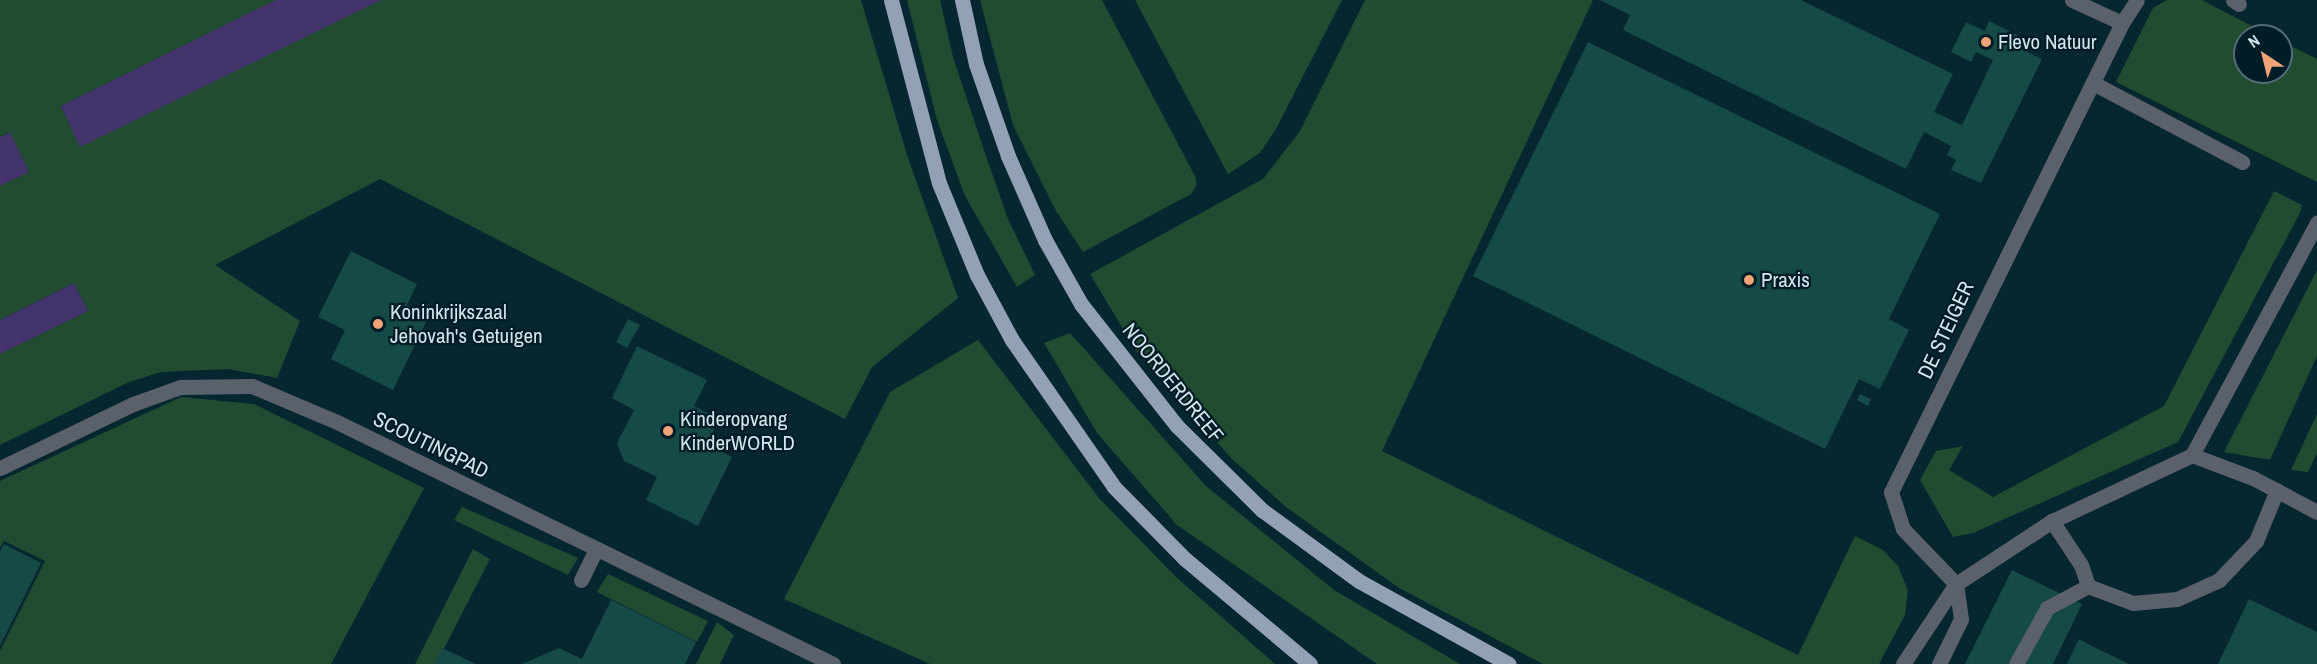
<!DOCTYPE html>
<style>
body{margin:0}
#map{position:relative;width:2317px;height:664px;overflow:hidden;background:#062630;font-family:"Archivo Narrow",sans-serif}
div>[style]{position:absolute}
.green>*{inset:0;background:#214c32}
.water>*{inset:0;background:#43356b}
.building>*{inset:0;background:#164a46}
.minor>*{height:15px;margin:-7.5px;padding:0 7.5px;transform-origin:7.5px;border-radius:7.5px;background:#5a616b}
.major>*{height:15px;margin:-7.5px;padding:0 7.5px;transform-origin:7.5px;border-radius:7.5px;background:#93a1b6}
.dots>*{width:16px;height:16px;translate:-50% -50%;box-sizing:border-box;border:3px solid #001c26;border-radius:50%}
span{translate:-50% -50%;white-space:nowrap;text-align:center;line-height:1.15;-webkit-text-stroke:4.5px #001c26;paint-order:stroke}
.poi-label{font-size:21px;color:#d3e4eb}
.left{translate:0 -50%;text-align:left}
.street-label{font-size:21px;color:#d3e4eb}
.north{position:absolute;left:2233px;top:24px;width:60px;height:60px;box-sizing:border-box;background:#001c26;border:2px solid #546c75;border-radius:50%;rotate:325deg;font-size:16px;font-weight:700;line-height:24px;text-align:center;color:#d3e4eb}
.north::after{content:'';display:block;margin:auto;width:21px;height:27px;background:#efa377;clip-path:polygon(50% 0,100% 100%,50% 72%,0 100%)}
</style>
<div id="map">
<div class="green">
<div style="clip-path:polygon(0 0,276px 0,61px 106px,80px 146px,381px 0,861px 0,908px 158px,958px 298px,872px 367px,845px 419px,380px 179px,215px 265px,300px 321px,277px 378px,228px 369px,161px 372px,129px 382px,0 445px,0 354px,88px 311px,74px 283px,0 320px,0 186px,29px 172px,9px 132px,0 137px)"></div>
<div style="clip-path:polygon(907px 0,940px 0,953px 57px,986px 156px,1008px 219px,1035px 275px,1017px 287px,965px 196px,937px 120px)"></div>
<div style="clip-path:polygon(980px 0,1102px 0,1195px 176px,1197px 185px,1191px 194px,1083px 252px,1056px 211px,1013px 125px)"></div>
<div style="clip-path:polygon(1135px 0,1342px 0,1276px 129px,1260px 153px,1228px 174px)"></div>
<div style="clip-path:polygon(1365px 0,1593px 0,1382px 451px,1798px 655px,1855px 536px,1883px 550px,1898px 566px,1908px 590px,1905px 615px,1879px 664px,1543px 664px,1399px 588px,1286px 507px,1232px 459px,1137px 352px,1090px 274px,1263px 179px,1300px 131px)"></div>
<div style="clip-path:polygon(2167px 0,2202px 0,2271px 36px,2245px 36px,2245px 72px,2281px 72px,2281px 41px,2317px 59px,2317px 182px,2116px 82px,2153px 8px)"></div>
<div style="clip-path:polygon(2274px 191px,2302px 205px,2300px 213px,2178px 442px,1973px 533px,1953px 537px,1920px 480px,1936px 451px,1963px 446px,1949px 470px,1993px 497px,2164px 406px)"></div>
<div style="clip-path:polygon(2317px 270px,2317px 356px,2270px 460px,2224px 452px)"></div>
<div style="clip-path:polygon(1070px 333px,1206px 486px,1334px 590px,1460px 664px,1377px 664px,1177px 525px,1097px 433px,1044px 343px)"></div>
<div style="clip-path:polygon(978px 340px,1099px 498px,1176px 577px,1275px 664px,930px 664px,784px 599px,890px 392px)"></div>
<div style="clip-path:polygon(181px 397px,254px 404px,424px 488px,331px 664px,0 664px,0 651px,45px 561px,4px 541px,0 548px,0 481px)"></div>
<div style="clip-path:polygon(2317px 414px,2317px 453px,2308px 472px,2291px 470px)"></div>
<div style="clip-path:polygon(462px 507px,578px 558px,568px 575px,454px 520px)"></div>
<div style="clip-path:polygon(473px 549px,490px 559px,436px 664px,415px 664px)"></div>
<div style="clip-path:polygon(608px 574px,708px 621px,697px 642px,597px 592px)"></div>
<div style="clip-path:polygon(717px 622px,734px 635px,720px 664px,696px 664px)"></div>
</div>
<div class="water">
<div style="clip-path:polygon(276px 0,381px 0,80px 147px,61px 106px)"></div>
<div style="clip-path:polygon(10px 132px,29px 172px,0 186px,0 137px)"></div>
<div style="clip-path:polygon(74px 283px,88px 311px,0 354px,0 320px)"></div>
</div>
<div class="building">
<div style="clip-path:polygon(1600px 0,1801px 0,1953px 74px,1934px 112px,1962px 125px,1993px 60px,1976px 52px,1971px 62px,1951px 52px,1966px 22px,1985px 31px,1989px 21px,2019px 36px,2015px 46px,2042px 59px,1981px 183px,1951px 170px,1956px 160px,1947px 155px,1951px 146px,1924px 132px,1906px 169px,1623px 30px,1630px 15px)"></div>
<div style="clip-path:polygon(1588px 42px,1940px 214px,1889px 319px,1909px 330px,1880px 389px,1859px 379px,1825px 449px,1473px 276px)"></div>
<div style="clip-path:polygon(351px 251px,417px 284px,407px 305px,429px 316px,393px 390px,331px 359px,345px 330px,318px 317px)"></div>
<div style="clip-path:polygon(628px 319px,640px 325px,627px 348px,616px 342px)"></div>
<div style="clip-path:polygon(637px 346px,707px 380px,694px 406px,719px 419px,707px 444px,732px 457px,698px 526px,646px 500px,657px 477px,624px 461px,617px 443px,634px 410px,612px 398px)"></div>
<div style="clip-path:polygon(1860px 394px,1871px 399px,1868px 406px,1857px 400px)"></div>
<div style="clip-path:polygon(4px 544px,41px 563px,0 646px,0 552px)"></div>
<div style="clip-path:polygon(2012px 570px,2082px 604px,2053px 664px,1965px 664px)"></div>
<div style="clip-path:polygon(2249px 599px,2317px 632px,2317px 664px,2218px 664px)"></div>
<div style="clip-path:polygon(611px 600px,696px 642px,685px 664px,522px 664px,559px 648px,582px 659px)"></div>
<div style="clip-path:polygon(2079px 639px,2090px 645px,2129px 664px,2067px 664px)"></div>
<div style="clip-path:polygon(442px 648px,476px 664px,434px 664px)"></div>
</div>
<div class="minor">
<div style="left:2072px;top:0;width:55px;rotate:24.7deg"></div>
<div style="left:2233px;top:0;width:7px;rotate:34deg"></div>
<div style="left:2093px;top:83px;width:169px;rotate:27.9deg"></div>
<div style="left:2192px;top:455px;width:264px;rotate:-61.7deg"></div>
<div style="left:0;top:468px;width:148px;rotate:-25.7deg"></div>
<div style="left:133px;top:404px;width:50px;rotate:-19.9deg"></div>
<div style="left:180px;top:387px;width:72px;rotate:-0.8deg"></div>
<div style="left:252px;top:386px;width:92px;rotate:23deg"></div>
<div style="left:337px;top:422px;width:552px;rotate:26.01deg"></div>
<div style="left:581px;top:580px;width:34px;rotate:-64deg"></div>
<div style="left:2088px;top:586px;width:48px;rotate:20.7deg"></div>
<div style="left:2133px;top:603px;width:44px;rotate:-5.2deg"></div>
<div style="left:2177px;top:599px;width:46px;rotate:-24.3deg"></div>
<div style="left:2219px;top:580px;width:54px;rotate:-46.5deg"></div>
<div style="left:2256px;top:541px;width:55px;rotate:-67.6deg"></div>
<div style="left:1903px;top:664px;width:96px;rotate:-56.5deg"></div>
<div style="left:1956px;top:584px;width:115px;rotate:-33.3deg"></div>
<div style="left:2052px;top:521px;width:155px;rotate:-25.2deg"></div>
<div style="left:2192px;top:455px;width:65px;rotate:20.7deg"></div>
<div style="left:2253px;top:478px;width:72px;rotate:28deg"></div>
<div style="left:1939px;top:664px;width:50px;rotate:-63.9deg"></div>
<div style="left:1961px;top:619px;width:35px;rotate:-98deg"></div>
<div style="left:1956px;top:584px;width:76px;rotate:-133.9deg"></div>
<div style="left:1903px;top:529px;width:39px;rotate:-108deg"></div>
<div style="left:1891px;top:492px;width:523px;rotate:-63.78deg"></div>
<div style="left:2122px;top:23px;width:27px;rotate:-57deg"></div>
<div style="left:2016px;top:664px;width:64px;rotate:-61deg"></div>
<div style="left:2047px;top:608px;width:47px;rotate:-28.2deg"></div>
<div style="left:2088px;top:586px;width:22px;rotate:-108deg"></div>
<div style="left:2081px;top:565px;width:53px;rotate:-123.4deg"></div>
</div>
<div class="major">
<div style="left:891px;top:0;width:189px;rotate:75.3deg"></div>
<div style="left:939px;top:183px;width:100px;rotate:67.6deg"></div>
<div style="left:977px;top:275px;width:74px;rotate:61.7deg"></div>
<div style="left:1012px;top:340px;width:179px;rotate:55.2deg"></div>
<div style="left:1114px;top:487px;width:101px;rotate:45.4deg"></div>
<div style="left:1185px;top:559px;width:163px;rotate:40deg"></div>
<div style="left:962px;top:0;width:66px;rotate:77.7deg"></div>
<div style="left:976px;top:64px;width:97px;rotate:70.8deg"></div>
<div style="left:1008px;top:156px;width:92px;rotate:66.2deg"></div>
<div style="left:1045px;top:240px;width:73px;rotate:60.6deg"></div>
<div style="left:1081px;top:304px;width:155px;rotate:51.8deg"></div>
<div style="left:1177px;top:426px;width:120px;rotate:44.7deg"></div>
<div style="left:1262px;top:510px;width:120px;rotate:36.2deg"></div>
<div style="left:1359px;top:581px;width:171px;rotate:29deg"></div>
</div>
<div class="dots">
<div style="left:1986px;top:42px;background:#efa377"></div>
<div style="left:1749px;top:280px;background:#efa377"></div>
<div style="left:378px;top:324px;background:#efa377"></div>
<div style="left:668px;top:431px;background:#efa377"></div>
</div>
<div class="poi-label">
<span class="left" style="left:1998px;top:42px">Flevo Natuur</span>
<span class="left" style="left:1761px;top:280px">Praxis</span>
<span class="left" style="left:390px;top:324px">Koninkrijkszaal<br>Jehovah's Getuigen</span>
<span class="left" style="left:680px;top:431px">Kinderopvang<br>KinderWORLD</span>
</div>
<div class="street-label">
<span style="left:1946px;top:330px;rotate:-65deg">DE STEIGER</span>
<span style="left:1173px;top:383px;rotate:51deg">NOORDERDREEF</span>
<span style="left:431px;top:445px;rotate:26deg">SCOUTINGPAD</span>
</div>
<div class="north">N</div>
</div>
